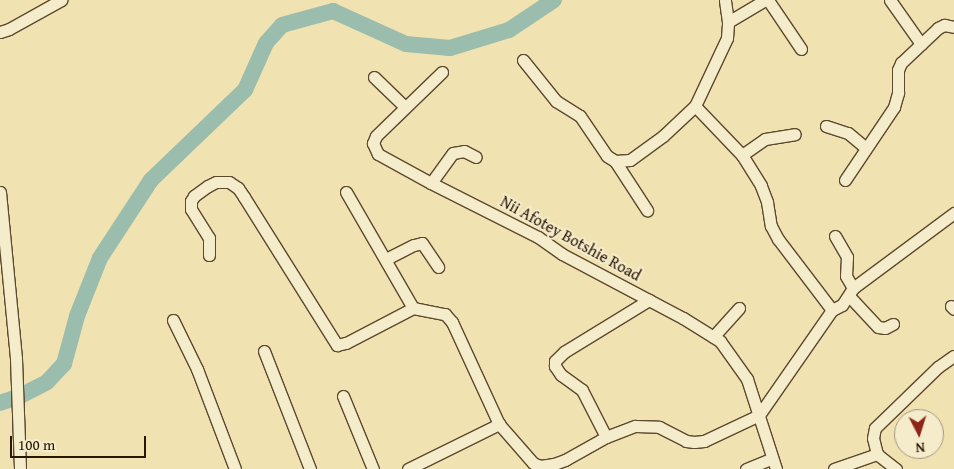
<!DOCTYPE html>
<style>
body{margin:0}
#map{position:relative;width:954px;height:469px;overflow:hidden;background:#f0e2b1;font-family:"Gentium Book Plus",serif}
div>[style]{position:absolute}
.river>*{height:16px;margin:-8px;padding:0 8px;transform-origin:8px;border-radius:8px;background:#9abdad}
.roads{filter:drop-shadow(1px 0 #5c492e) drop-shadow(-1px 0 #5c492e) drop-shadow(0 1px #5c492e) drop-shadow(0 -1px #5c492e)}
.minor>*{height:11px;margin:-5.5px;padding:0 5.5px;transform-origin:5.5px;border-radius:5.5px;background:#f5eccc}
span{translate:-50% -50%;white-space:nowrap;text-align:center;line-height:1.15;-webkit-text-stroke:4px #f5eccc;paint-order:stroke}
.street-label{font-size:16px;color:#2a1603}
.north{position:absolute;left:894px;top:409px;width:50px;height:50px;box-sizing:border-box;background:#f5eccc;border:1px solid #a4967c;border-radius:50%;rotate:175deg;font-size:14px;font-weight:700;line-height:20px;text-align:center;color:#2a1603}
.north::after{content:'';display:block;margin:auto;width:18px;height:22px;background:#8f2418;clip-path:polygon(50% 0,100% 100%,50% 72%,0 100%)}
.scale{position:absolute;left:10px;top:436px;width:136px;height:22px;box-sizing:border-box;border:2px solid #2a1603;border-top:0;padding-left:6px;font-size:15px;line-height:18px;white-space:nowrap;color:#2a1603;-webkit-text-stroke:4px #f5eccc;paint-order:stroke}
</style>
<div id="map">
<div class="river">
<div style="left:0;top:403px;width:21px;rotate:-19deg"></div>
<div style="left:20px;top:396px;width:30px;rotate:-27deg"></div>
<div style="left:47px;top:382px;width:25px;rotate:-47deg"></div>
<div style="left:64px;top:364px;width:50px;rotate:-74.8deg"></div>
<div style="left:77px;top:316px;width:62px;rotate:-68.4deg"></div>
<div style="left:100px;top:258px;width:93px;rotate:-56.8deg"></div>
<div style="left:151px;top:180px;width:130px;rotate:-43.8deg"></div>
<div style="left:245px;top:90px;width:51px;rotate:-65.9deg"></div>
<div style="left:266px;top:43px;width:24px;rotate:-48deg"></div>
<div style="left:282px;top:25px;width:53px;rotate:-15.4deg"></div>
<div style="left:333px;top:11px;width:80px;rotate:24.3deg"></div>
<div style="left:406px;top:44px;width:44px;rotate:5.2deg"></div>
<div style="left:450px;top:48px;width:62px;rotate:-17deg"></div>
<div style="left:509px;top:30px;width:54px;rotate:-33.7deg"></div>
</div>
<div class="roads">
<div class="minor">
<div style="left:768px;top:0;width:59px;rotate:56deg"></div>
<div style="left:890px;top:0;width:54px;rotate:54.8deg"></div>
<div style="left:728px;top:22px;width:43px;rotate:-30.7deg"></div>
<div style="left:0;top:32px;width:9px;rotate:-18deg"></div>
<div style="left:9px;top:29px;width:60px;rotate:-29.1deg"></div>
<div style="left:523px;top:60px;width:53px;rotate:51.2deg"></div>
<div style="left:556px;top:101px;width:28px;rotate:32deg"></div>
<div style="left:580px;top:116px;width:48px;rotate:56deg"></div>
<div style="left:607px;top:156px;width:9px;rotate:32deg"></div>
<div style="left:615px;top:161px;width:15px;rotate:-4deg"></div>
<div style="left:630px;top:160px;width:41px;rotate:-36deg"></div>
<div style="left:663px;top:136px;width:44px;rotate:-43.2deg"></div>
<div style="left:695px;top:106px;width:75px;rotate:-64.8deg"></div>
<div style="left:727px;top:38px;width:16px;rotate:-86deg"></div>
<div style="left:728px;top:22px;width:22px;rotate:-98deg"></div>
<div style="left:442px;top:72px;width:92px;rotate:135.9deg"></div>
<div style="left:376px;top:136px;width:8px;rotate:113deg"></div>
<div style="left:373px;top:143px;width:12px;rotate:66deg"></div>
<div style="left:378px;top:154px;width:60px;rotate:28.7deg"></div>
<div style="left:431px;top:183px;width:120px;rotate:26.8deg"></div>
<div style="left:538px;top:237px;width:29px;rotate:35deg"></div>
<div style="left:562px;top:254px;width:137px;rotate:27.9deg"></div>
<div style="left:683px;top:318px;width:44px;rotate:31.9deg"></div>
<div style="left:720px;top:341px;width:47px;rotate:54.6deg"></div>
<div style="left:747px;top:379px;width:95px;rotate:72.1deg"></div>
<div style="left:374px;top:77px;width:43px;rotate:44.1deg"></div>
<div style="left:695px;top:106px;width:68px;rotate:46.2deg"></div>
<div style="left:742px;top:155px;width:36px;rotate:58deg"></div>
<div style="left:761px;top:186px;width:17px;rotate:69deg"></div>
<div style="left:767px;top:202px;width:24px;rotate:81deg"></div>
<div style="left:771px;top:226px;width:15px;rotate:62deg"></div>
<div style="left:778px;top:239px;width:89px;rotate:52.7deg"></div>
<div style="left:826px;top:126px;width:23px;rotate:18deg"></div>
<div style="left:848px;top:133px;width:23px;rotate:40deg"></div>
<div style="left:742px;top:155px;width:28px;rotate:-35deg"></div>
<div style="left:765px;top:139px;width:30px;rotate:-9deg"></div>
<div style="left:615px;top:161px;width:59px;rotate:56.9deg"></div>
<div style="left:845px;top:180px;width:88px;rotate:-56.1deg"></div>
<div style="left:894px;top:107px;width:15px;rotate:-74deg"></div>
<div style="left:898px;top:93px;width:23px;rotate:-90deg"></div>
<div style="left:898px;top:70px;width:8px;rotate:-67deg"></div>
<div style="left:901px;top:63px;width:51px;rotate:-43.4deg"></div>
<div style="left:938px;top:28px;width:7px;rotate:-27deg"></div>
<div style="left:944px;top:25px;width:10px;rotate:11deg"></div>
<div style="left:431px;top:183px;width:37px;rotate:-54deg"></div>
<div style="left:453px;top:153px;width:11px;rotate:-10deg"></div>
<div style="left:464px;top:151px;width:13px;rotate:27deg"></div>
<div style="left:0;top:192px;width:168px;rotate:84.5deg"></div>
<div style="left:16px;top:359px;width:110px;rotate:87.9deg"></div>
<div style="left:346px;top:192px;width:134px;rotate:60deg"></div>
<div style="left:835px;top:236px;width:24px;rotate:60deg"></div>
<div style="left:847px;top:257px;width:19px;rotate:93deg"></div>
<div style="left:846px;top:276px;width:14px;rotate:60deg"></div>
<div style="left:209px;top:255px;width:17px;rotate:-90deg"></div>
<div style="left:209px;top:238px;width:34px;rotate:-122deg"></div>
<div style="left:191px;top:209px;width:8px;rotate:-90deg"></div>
<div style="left:191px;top:201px;width:6px;rotate:-59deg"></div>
<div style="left:194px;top:196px;width:17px;rotate:-36deg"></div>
<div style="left:208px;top:186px;width:9px;rotate:-27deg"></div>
<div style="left:216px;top:182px;width:13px"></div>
<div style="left:229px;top:182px;width:11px;rotate:34deg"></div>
<div style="left:238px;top:188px;width:11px;rotate:56deg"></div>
<div style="left:244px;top:197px;width:175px;rotate:57.9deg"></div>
<div style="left:337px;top:345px;width:9px;rotate:-13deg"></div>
<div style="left:346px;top:343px;width:76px;rotate:-27.6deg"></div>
<div style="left:413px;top:308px;width:33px;rotate:11deg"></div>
<div style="left:445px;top:314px;width:11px;rotate:49deg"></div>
<div style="left:452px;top:322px;width:112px;rotate:65.3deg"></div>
<div style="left:499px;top:424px;width:52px;rotate:48.9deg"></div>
<div style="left:533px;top:463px;width:8px;rotate:23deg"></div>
<div style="left:540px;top:466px;width:14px;rotate:-8deg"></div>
<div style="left:554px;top:464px;width:12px;rotate:-20deg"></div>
<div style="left:565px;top:460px;width:47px;rotate:-29.3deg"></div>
<div style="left:606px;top:437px;width:31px;rotate:-21deg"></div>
<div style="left:635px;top:426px;width:24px;rotate:2deg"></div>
<div style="left:659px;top:427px;width:30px;rotate:27deg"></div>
<div style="left:686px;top:441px;width:8px;rotate:7deg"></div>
<div style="left:694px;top:442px;width:10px;rotate:-6deg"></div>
<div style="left:704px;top:441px;width:61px;rotate:-25.3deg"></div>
<div style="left:759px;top:415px;width:128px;rotate:-55.2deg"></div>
<div style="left:832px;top:310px;width:11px;rotate:-27deg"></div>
<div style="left:842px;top:305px;width:20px;rotate:-57deg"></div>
<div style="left:853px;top:288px;width:126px;rotate:-36.6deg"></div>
<div style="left:386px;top:259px;width:31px;rotate:-27deg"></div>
<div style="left:414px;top:245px;width:8px;rotate:-14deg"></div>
<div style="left:422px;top:243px;width:29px;rotate:56deg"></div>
<div style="left:849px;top:296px;width:42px;rotate:46.9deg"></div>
<div style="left:878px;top:327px;width:7px;rotate:8deg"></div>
<div style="left:885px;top:328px;width:9px;rotate:-27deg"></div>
<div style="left:951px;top:306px;width:4px;rotate:45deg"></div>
<div style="left:173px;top:320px;width:55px;rotate:63.9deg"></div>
<div style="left:197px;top:369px;width:107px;rotate:69.2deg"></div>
<div style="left:713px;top:337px;width:39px;rotate:-48deg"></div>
<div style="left:264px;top:351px;width:127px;rotate:68.7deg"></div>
<div style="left:343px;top:396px;width:79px;rotate:67.7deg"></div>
<div style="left:606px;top:437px;width:53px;rotate:-117.1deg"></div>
<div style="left:582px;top:390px;width:26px;rotate:-144deg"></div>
<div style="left:561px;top:375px;width:11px;rotate:-124deg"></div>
<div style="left:555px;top:366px;width:5px;rotate:-90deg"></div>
<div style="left:555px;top:361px;width:13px;rotate:-45deg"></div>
<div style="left:564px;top:352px;width:100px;rotate:-31.5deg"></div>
<div style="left:408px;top:469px;width:102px;rotate:-26.3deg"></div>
<div style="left:746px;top:469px;width:27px;rotate:-22deg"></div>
<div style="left:834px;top:469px;width:46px;rotate:-19.2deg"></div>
<div style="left:896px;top:469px;width:24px;rotate:-142deg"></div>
<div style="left:877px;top:454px;width:16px;rotate:-104deg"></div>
<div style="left:873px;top:438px;width:10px;rotate:-79deg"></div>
<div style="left:875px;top:428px;width:88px;rotate:-44.1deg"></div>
<div style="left:938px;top:367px;width:19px;rotate:-35deg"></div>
</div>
</div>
<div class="street-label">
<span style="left:571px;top:238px;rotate:29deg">Nii Afotey Botshie Road</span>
</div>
<div class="north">N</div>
<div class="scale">100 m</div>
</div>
